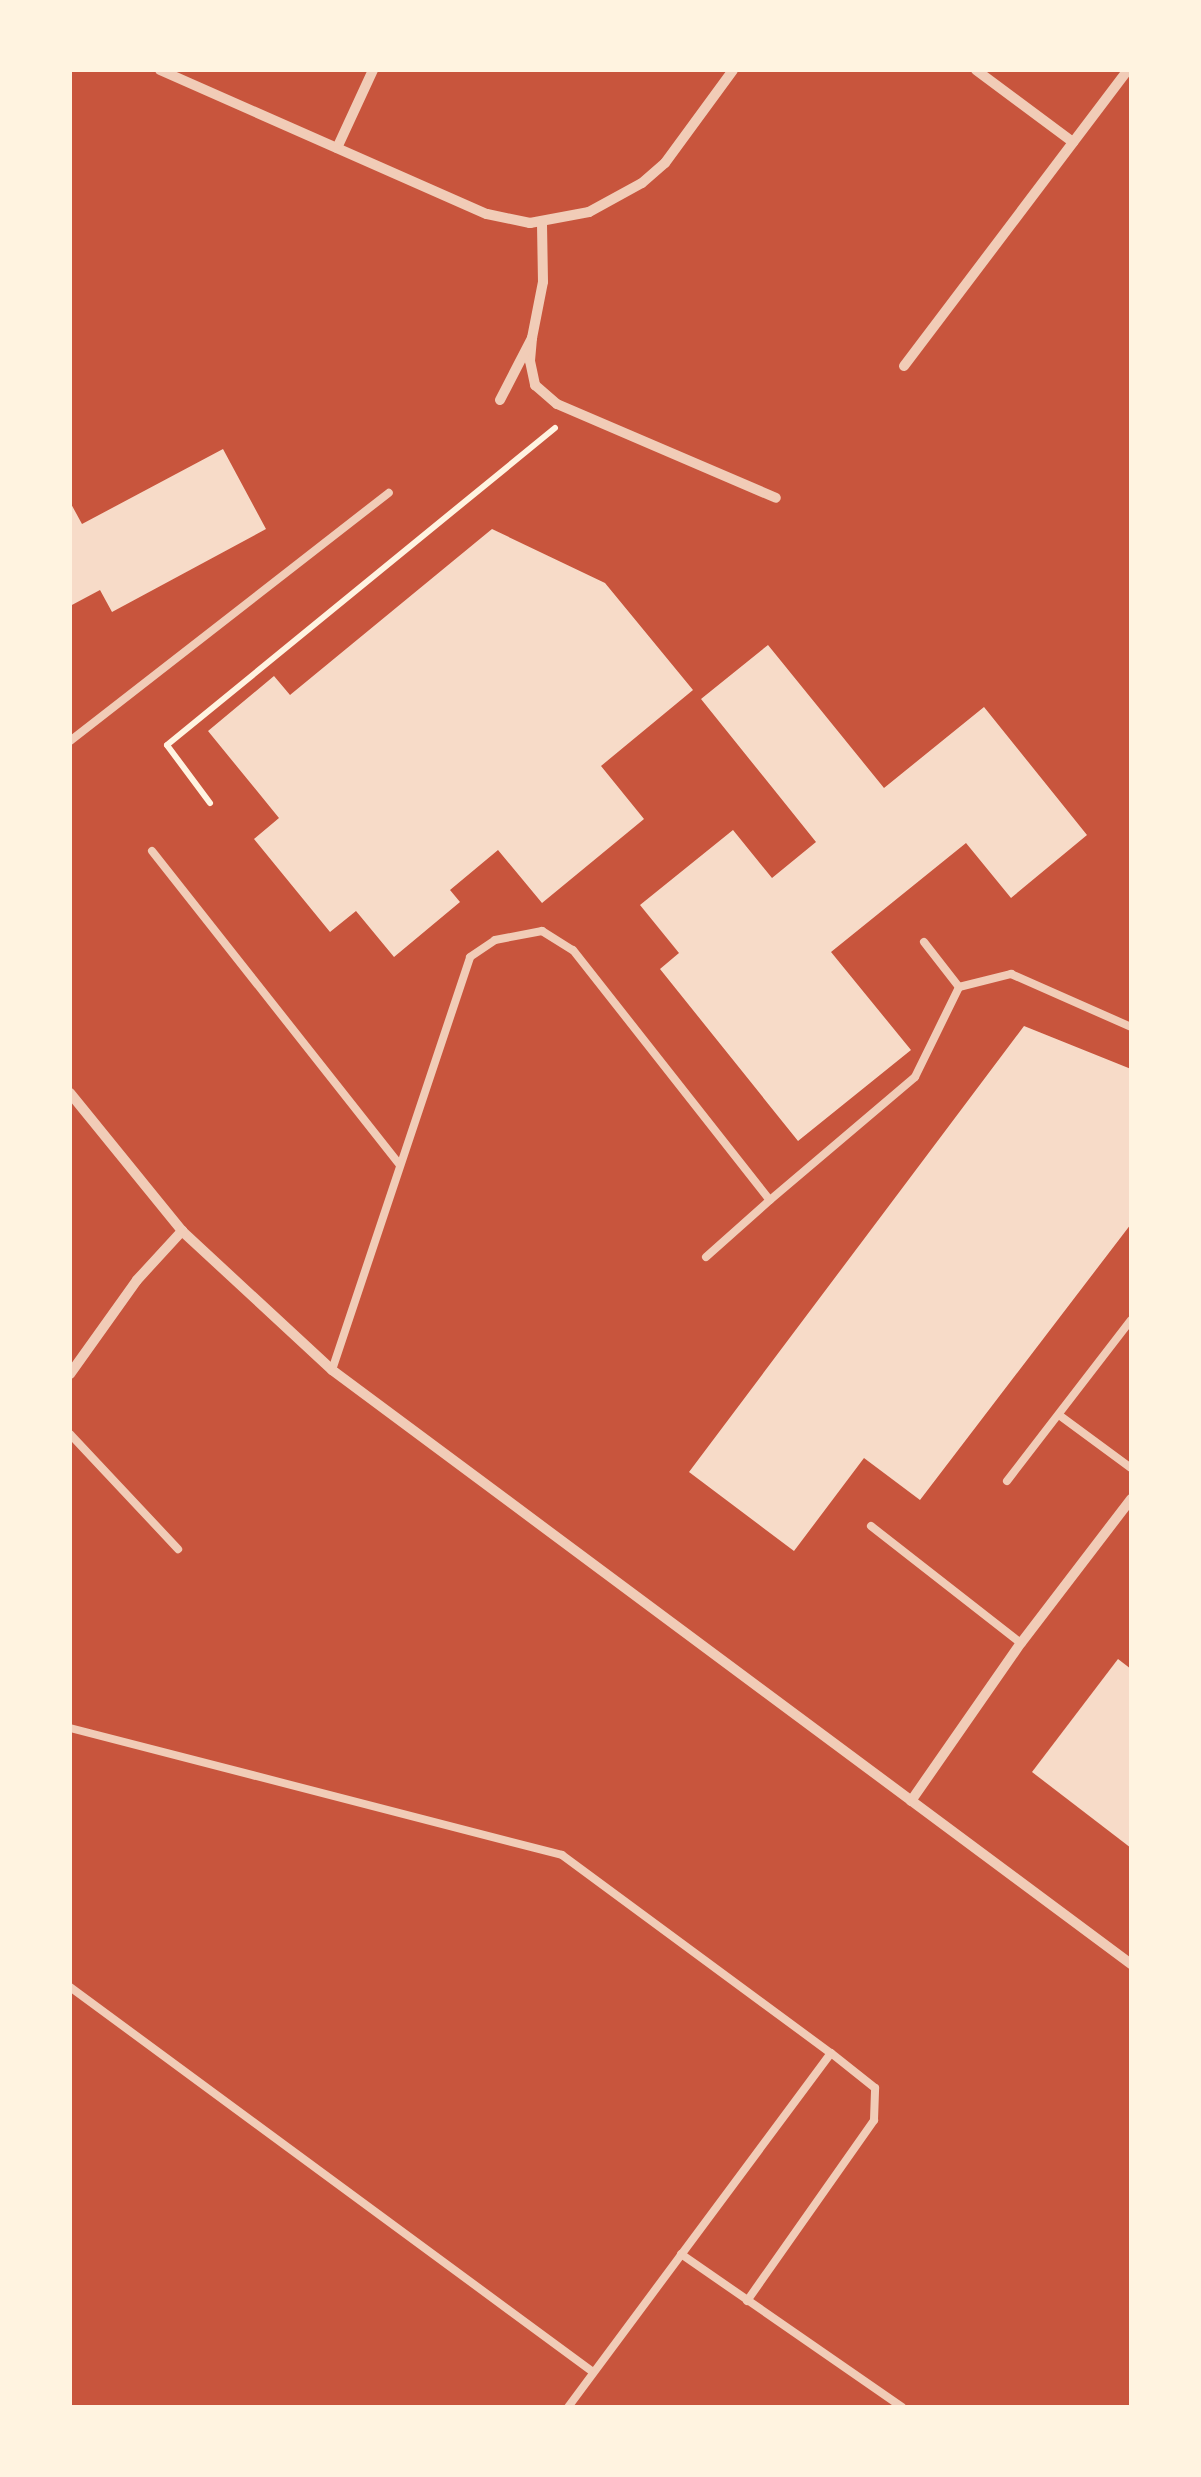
<!DOCTYPE html>
<style>
body{margin:0}
#map{position:relative;width:1201px;height:2477px;overflow:hidden;background:#c8553d;font-family:"Asap Condensed",sans-serif}
div>[style]{position:absolute}
.building>*{inset:0;background:#f7dbc8}
.path>*{height:6px;margin:-3px;padding:0 3px;transform-origin:3px;border-radius:3px;background:#fff3e0}
.service>*{height:8px;margin:-4px;padding:0 4px;transform-origin:4px;border-radius:4px;background:#f1ccb7}
.minor>*{height:10px;margin:-5px;padding:0 5px;transform-origin:5px;border-radius:5px;background:#f1ccb7}
span{translate:-50% -50%;white-space:nowrap;text-align:center;line-height:1.15;-webkit-text-stroke:8px #fff3e0;paint-order:stroke}
.frame{position:absolute;inset:0;border:72px solid #fff3e0;pointer-events:none}
</style>
<div id="map">
<div class="building">
<div style="clip-path:polygon(223px 449px,266px 529px,112px 612px,100px 590px,70px 606px,70px 502px,82px 524px)"></div>
<div style="clip-path:polygon(492px 529px,605px 583px,693px 690px,601px 766px,644px 819px,542px 903px,498px 850px,450px 890px,460px 902px,394px 957px,356px 911px,330px 932px,254px 839px,279px 818px,208px 731px,274px 676px,290px 695px)"></div>
<div style="clip-path:polygon(768px 645px,884px 788px,984px 707px,1087px 835px,1011px 898px,966px 843px,831px 952px,911px 1050px,798px 1141px,660px 969px,679px 953px,640px 905px,733px 830px,772px 878px,816px 842px,701px 699px)"></div>
<div style="clip-path:polygon(1024px 1026px,1131px 1069px,1131px 1224px,920px 1500px,864px 1458px,794px 1551px,689px 1472px)"></div>
<div style="clip-path:polygon(1118px 1659px,1131px 1669px,1131px 1848px,1032px 1772px)"></div>
</div>
<div class="path">
<div style="left:210px;top:803px;width:72px;rotate:-126.6deg"></div>
<div style="left:167px;top:745px;width:501px;rotate:-39.25deg"></div>
</div>
<div class="service">
<div style="left:70px;top:741px;width:404px;rotate:-37.9deg"></div>
<div style="left:152px;top:851px;width:400px;rotate:51.7deg"></div>
<div style="left:924px;top:942px;width:57px;rotate:52.1deg"></div>
<div style="left:706px;top:1257px;width:86px;rotate:-41.7deg"></div>
<div style="left:332px;top:1370px;width:435px;rotate:-71.5deg"></div>
<div style="left:470px;top:957px;width:30px;rotate:-34deg"></div>
<div style="left:495px;top:940px;width:48px;rotate:-10.8deg"></div>
<div style="left:542px;top:931px;width:36px;rotate:32deg"></div>
<div style="left:573px;top:950px;width:318px;rotate:51.8deg"></div>
<div style="left:770px;top:1200px;width:190px;rotate:-40.3deg"></div>
<div style="left:915px;top:1077px;width:100px;rotate:-63.9deg"></div>
<div style="left:959px;top:987px;width:54px;rotate:-14deg"></div>
<div style="left:1011px;top:974px;width:131px;rotate:23.8deg"></div>
<div style="left:1059px;top:1415px;width:89px;rotate:36.4deg"></div>
<div style="left:70px;top:1434px;width:158px;rotate:46.8deg"></div>
<div style="left:1007px;top:1481px;width:203px;rotate:-52.4deg"></div>
<div style="left:871px;top:1526px;width:190px;rotate:38deg"></div>
<div style="left:70px;top:1728px;width:508px;rotate:14.47deg"></div>
<div style="left:562px;top:1855px;width:334px;rotate:36.4deg"></div>
<div style="left:831px;top:2053px;width:441px;rotate:126.6deg"></div>
<div style="left:70px;top:1987px;width:649px;rotate:36.36deg"></div>
<div style="left:681px;top:2254px;width:269px;rotate:34.7deg"></div>
<div style="left:747px;top:2301px;width:221px;rotate:-54.9deg"></div>
<div style="left:874px;top:2120px;width:32px;rotate:-88deg"></div>
<div style="left:875px;top:2088px;width:56px;rotate:-141.5deg"></div>
</div>
<div class="minor">
<div style="left:160px;top:70px;width:357px;rotate:23.8deg"></div>
<div style="left:487px;top:214px;width:44px;rotate:11.8deg"></div>
<div style="left:530px;top:223px;width:60px;rotate:-10.6deg"></div>
<div style="left:589px;top:212px;width:60px;rotate:-28.7deg"></div>
<div style="left:642px;top:183px;width:30px;rotate:-41deg"></div>
<div style="left:665px;top:163px;width:115px;rotate:-53.8deg"></div>
<div style="left:976px;top:70px;width:121px;rotate:36.6deg"></div>
<div style="left:337px;top:148px;width:86px;rotate:-65.2deg"></div>
<div style="left:532px;top:338px;width:23px;rotate:95deg"></div>
<div style="left:530px;top:361px;width:25px;rotate:78deg"></div>
<div style="left:535px;top:385px;width:29px;rotate:41deg"></div>
<div style="left:557px;top:404px;width:238px;rotate:23.2deg"></div>
<div style="left:904px;top:366px;width:371px;rotate:-52.9deg"></div>
<div style="left:500px;top:400px;width:70px;rotate:-62.7deg"></div>
<div style="left:532px;top:338px;width:57px;rotate:-78.9deg"></div>
<div style="left:543px;top:282px;width:60px;rotate:-91deg"></div>
<div style="left:70px;top:1093px;width:178px;rotate:50.9deg"></div>
<div style="left:182px;top:1231px;width:205px;rotate:42.8deg"></div>
<div style="left:332px;top:1370px;width:996px;rotate:36.63deg"></div>
<div style="left:70px;top:1374px;width:115px;rotate:-54.5deg"></div>
<div style="left:137px;top:1280px;width:67px;rotate:-47.4deg"></div>
<div style="left:911px;top:1801px;width:193px;rotate:-55.2deg"></div>
<div style="left:1021px;top:1643px;width:181px;rotate:-52.6deg"></div>
</div>
<div class="frame"></div>
</div>
